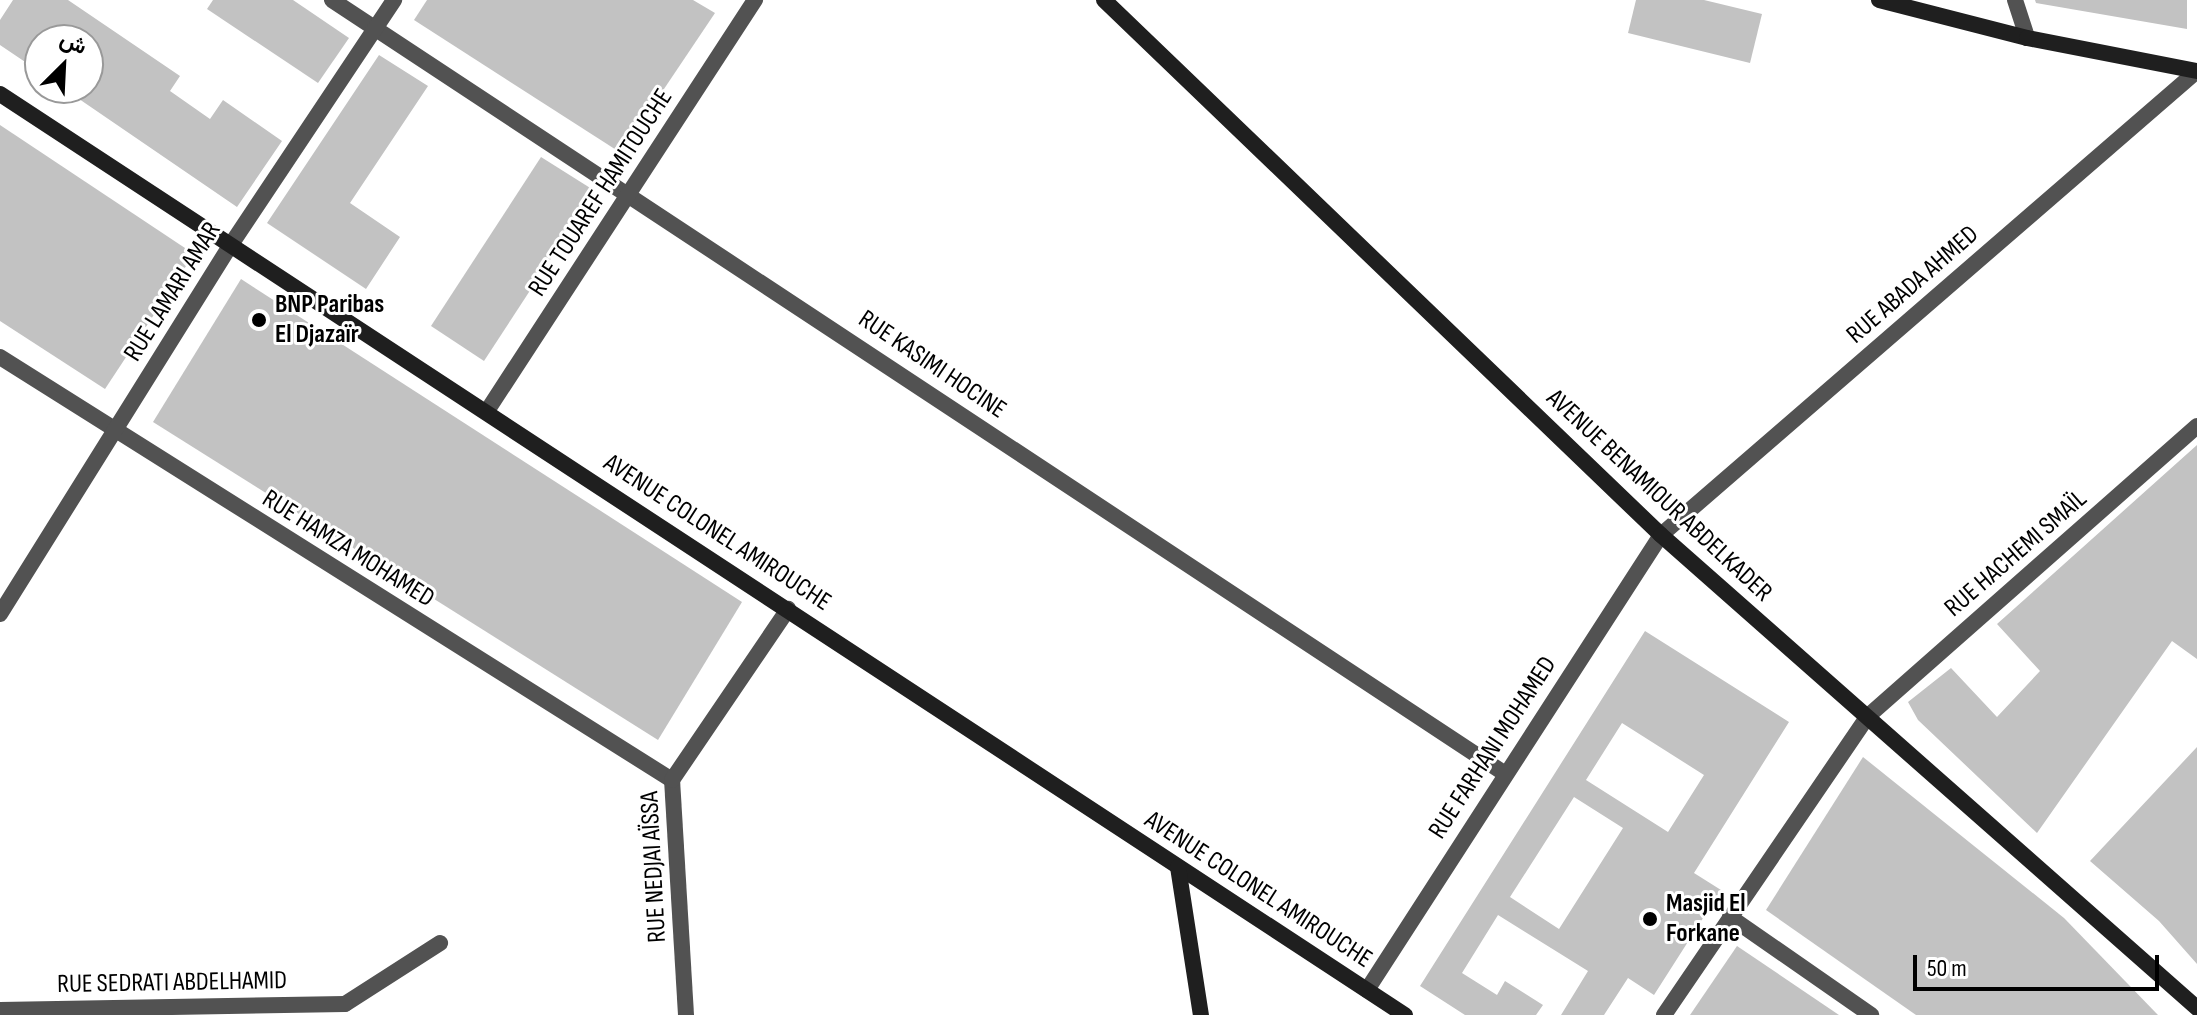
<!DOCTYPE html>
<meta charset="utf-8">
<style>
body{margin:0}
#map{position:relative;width:2197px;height:1015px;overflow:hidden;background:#fff;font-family:"Sofia Sans Condensed",Vazirmatn,sans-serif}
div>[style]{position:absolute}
.building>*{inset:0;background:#c2c2c2}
.street>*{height:16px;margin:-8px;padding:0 8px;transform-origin:8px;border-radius:8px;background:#525252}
.secondary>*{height:16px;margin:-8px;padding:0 8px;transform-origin:8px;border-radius:8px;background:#1f1f1f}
.dots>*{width:22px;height:22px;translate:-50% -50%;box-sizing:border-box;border:4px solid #fff;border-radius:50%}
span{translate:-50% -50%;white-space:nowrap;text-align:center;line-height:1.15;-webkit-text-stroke:6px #fff;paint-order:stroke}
.street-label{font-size:26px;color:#000}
.poi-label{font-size:26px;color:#000;font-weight:700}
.left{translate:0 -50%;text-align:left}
.north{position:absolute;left:24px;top:24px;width:80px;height:80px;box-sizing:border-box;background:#fff;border:2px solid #999;border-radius:50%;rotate:24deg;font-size:22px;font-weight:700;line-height:32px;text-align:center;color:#000}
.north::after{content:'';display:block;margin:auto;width:28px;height:36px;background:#000;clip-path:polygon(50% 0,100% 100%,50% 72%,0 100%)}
.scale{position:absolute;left:1913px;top:955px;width:246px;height:36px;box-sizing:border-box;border:4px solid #000;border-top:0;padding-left:10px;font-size:24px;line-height:28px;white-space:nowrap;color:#000;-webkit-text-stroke:6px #fff;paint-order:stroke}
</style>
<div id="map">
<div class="building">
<div style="clip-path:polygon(13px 0,68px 0,180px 76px,170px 91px,210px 119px,223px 100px,282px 141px,237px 207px,63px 88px,88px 88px,88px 40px,40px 40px,40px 72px,0 45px,0 20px)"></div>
<div style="clip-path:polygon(213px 0,293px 0,349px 38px,318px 83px,207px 9px)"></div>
<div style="clip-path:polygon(427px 0,693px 0,715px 13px,621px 153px,414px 20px)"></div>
<div style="clip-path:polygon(1636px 0,1704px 0,1762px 14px,1750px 63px,1628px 33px)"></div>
<div style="clip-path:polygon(2035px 0,2187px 0,2187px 29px,2036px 3px)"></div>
<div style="clip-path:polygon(379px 55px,428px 86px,350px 203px,400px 237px,366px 289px,267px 223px)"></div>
<div style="clip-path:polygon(0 125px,194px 254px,105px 389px,0 321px)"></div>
<div style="clip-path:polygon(541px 157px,595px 191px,484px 361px,431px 326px)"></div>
<div style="clip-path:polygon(241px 279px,742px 602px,658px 740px,153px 422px)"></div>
<div style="clip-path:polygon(2197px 445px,2197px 659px,2172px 641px,2037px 833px,1918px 720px,1908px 702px,1951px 668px,1997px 717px,2040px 671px,1997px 624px)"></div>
<div style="clip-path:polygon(evenodd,1645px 631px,1789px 722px,1694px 873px,1721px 890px,1654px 995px,1628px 978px,1604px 1015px,1561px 1015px,1588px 971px,1498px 915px,1462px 973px,1497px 995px,1505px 981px,1543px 1005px,1536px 1015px,1465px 1015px,1420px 986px,1645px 631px,1622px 723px,1704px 775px,1668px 832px,1586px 780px,1622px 723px,1645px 631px,1574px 797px,1623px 828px,1559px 929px,1510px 897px,1574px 797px)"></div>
<div style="clip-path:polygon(2197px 747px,2197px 964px,2159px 921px,2090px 861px)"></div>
<div style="clip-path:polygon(1863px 757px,2064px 918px,2158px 1015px,1916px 1015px,1766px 910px)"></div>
<div style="clip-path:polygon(1737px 946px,1839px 1015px,1690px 1015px)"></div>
</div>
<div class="street">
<div style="left:332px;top:0;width:1404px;rotate:33.41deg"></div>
<div style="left:2015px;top:0;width:40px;rotate:72deg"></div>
<div style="left:0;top:357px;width:794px;rotate:32.19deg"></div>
<div style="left:487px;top:411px;width:491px;rotate:-56.9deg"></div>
<div style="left:0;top:614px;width:434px;rotate:-58deg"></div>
<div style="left:230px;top:246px;width:296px;rotate:-56.3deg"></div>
<div style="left:1730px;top:917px;width:172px;rotate:34.8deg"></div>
<div style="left:1367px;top:990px;width:542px;rotate:-57.13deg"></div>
<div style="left:1661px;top:535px;width:709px;rotate:-40.88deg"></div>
<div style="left:345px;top:1004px;width:113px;rotate:-32.7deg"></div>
<div style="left:0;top:1010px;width:345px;rotate:-1deg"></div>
<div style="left:686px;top:1015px;width:235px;rotate:-93.4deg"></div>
<div style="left:672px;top:780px;width:207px;rotate:-55.8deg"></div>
<div style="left:1664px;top:1015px;width:361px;rotate:-55.7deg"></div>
<div style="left:1867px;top:717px;width:440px;rotate:-41.4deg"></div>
</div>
<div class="secondary">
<div style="left:1104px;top:0;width:772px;rotate:43.85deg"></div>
<div style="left:1661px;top:535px;width:715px;rotate:41.43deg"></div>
<div style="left:1879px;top:0;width:153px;rotate:14.4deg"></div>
<div style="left:2027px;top:38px;width:173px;rotate:11deg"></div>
<div style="left:0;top:94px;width:1680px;rotate:33.25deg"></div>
<div style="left:1178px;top:867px;width:150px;rotate:81.2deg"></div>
</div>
<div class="dots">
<div style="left:259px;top:320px;background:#000"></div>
<div style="left:1650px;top:919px;background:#000"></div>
</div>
<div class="street-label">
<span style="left:601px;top:193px;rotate:-57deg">RUE TOUAREF HAMITOUCHE</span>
<span style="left:1913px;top:285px;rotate:-41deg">RUE ABADA AHMED</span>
<span style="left:173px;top:292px;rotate:-58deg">RUE LAMARI AMAR</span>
<span style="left:932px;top:365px;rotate:34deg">RUE KASIMI HOCINE</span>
<span style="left:1659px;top:496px;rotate:43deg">AVENUE BENAMIOUR ABDELKADER</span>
<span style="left:717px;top:533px;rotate:33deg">AVENUE COLONEL AMIROUCHE</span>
<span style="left:348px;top:549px;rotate:32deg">RUE HAMZA MOHAMED</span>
<span style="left:2016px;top:554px;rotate:-41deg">RUE HACHEMI SMAÏL</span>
<span style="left:1493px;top:748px;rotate:-57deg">RUE FARHANI MOHAMED</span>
<span style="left:654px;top:867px;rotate:-93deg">RUE NEDJAI AÏSSA</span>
<span style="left:1258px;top:890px;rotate:33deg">AVENUE COLONEL AMIROUCHE</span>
<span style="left:172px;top:983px;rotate:-1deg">RUE SEDRATI ABDELHAMID</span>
</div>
<div class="poi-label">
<span class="left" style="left:275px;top:320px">BNP Paribas<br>El Djazaïr</span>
<span class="left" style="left:1666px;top:919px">Masjid El<br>Forkane</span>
</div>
<div class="north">ش</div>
<div class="scale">50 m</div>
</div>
